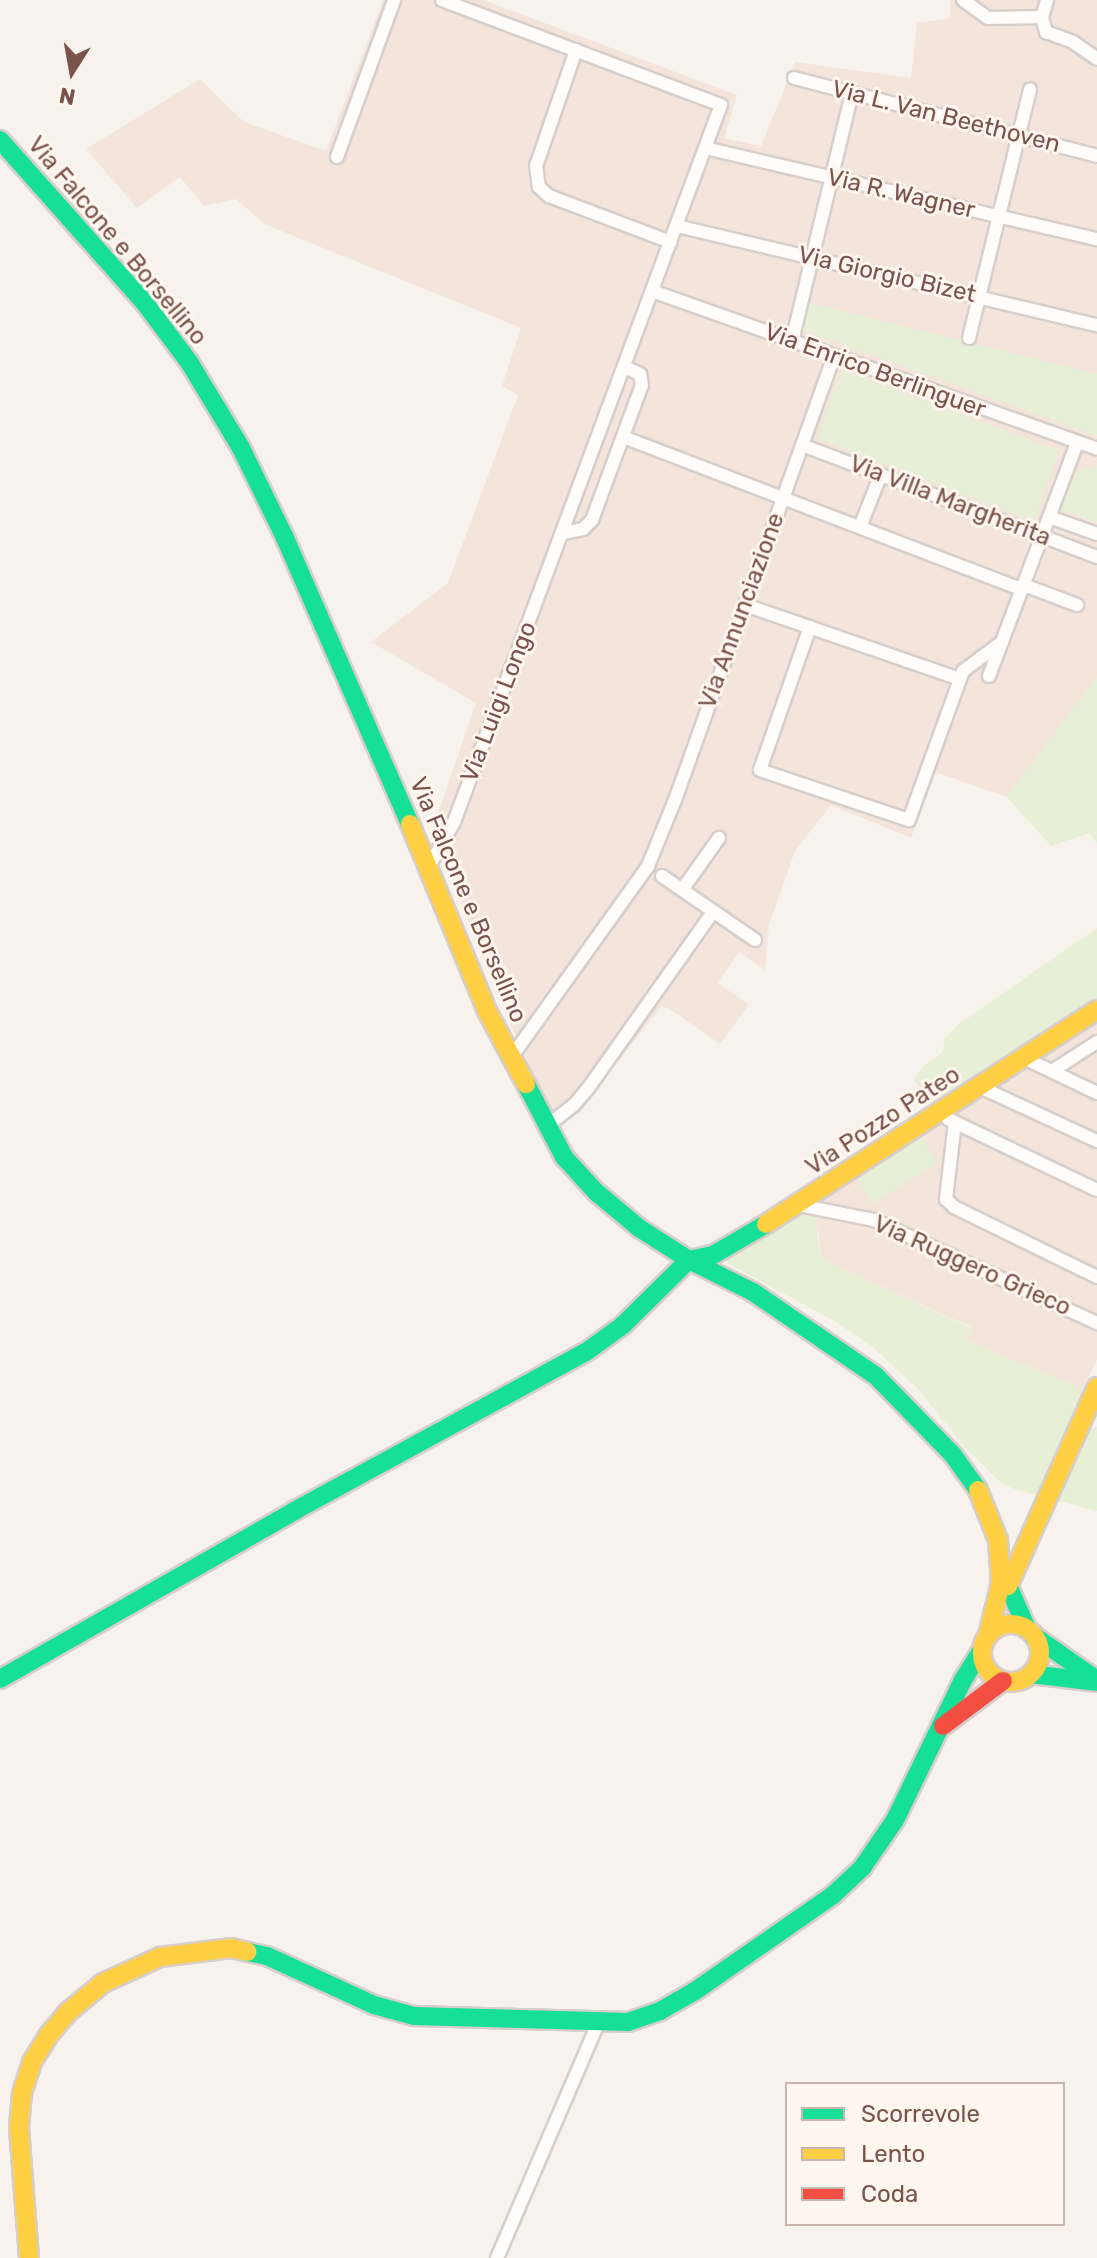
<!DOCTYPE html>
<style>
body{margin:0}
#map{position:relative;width:1097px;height:2258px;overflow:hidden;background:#f8f2ed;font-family:Rubik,sans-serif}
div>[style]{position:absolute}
.residential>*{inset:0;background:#f3e5db}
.green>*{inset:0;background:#e8efd7}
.roads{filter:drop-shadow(2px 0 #d7ceca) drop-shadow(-2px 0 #d7ceca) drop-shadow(0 2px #d7ceca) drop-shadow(0 -2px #d7ceca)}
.street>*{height:12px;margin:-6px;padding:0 6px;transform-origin:6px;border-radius:6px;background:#fefdfc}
.fast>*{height:18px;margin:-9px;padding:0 9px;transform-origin:9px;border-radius:9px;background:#16e098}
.slow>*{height:18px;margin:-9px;padding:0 9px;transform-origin:9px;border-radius:9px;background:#ffcf43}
.slow>.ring{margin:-9px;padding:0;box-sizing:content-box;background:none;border:18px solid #ffcf43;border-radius:50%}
.jam>*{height:18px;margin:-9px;padding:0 9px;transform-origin:9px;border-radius:9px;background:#f24e42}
span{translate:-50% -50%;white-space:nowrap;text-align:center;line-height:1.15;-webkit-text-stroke:6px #fff6ef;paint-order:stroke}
.street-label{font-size:24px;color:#7a544a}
.legend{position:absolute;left:785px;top:2082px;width:280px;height:144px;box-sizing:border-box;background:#fff6ef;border:2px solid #cab5ad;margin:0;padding:10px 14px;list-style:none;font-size:24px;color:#7a544a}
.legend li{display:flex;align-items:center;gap:16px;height:40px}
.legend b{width:40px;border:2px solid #cab5ad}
.north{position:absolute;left:32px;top:32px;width:80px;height:80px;-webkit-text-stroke:6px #fff6ef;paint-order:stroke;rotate:191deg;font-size:22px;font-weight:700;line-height:32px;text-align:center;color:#7a544a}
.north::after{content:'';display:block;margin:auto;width:28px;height:36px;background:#7a544a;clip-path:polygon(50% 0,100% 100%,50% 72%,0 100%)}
</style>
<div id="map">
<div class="residential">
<div style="clip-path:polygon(383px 0,483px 0,737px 95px,724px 138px,761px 146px,795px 62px,911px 78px,917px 23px,951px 18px,950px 0,1097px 0,1097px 677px,1007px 797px,935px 772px,911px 838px,831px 805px,795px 851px,769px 925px,765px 970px,739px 952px,718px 983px,749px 1005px,720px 1044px,668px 1008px,661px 1007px,583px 1105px,559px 1129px,507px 1017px,432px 830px,476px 703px,371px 642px,448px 583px,518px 395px,502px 386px,521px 328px,264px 224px,236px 199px,204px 206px,180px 177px,137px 208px,86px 149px,200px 79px,244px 122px,326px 151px)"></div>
<div style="clip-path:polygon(1097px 1020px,1097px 1359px,1083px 1389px,966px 1340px,971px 1327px,827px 1262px,820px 1255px,819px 1233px,805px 1210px)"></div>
</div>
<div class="green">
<div style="clip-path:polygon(810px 303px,1097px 374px,1097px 436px,803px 330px)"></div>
<div style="clip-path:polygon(842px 370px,1054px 449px,1058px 453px,1034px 522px,817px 438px)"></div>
<div style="clip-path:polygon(1097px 464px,1097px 523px,1060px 509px,1078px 471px)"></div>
<div style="clip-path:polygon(1097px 677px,1097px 844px,1090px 833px,1051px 846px,1007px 797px)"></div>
<div style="clip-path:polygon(1097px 928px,1097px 1000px,933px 1106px,914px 1080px,922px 1067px,942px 1053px,945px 1038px,959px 1024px)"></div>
<div style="clip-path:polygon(920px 1136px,937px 1163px,873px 1204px,856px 1178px)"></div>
<div style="clip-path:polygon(805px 1210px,816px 1220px,820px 1255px,827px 1262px,971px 1328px,966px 1340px,1083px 1389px,1087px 1429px,1097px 1427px,1097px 1511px,1014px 1489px,1000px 1482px,965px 1447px,917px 1388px,874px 1348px,836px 1322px,727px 1263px,726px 1260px)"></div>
</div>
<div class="roads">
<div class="street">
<div style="left:963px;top:0;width:31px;rotate:36deg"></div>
<div style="left:988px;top:18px;width:54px;rotate:-1.1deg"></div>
<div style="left:1047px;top:0;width:18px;rotate:106deg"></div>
<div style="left:1042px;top:17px;width:16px;rotate:75deg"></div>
<div style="left:1046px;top:32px;width:29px;rotate:20deg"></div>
<div style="left:1073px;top:42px;width:29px;rotate:35deg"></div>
<div style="left:576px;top:50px;width:123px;rotate:109deg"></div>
<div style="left:536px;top:166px;width:21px;rotate:82deg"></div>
<div style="left:539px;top:187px;width:13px;rotate:42deg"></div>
<div style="left:549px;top:196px;width:130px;rotate:20.7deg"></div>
<div style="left:794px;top:78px;width:313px;rotate:14.4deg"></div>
<div style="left:705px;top:148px;width:402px;rotate:13.1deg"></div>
<div style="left:337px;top:157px;width:167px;rotate:-70deg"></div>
<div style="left:677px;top:226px;width:432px;rotate:13.3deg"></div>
<div style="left:652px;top:291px;width:472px;rotate:19.5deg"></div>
<div style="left:969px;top:338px;width:256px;rotate:-76.2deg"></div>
<div style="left:792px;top:341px;width:255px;rotate:-76.4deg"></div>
<div style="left:623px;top:437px;width:427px;rotate:20.9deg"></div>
<div style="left:802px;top:445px;width:316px;rotate:20.8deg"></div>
<div style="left:1049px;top:517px;width:51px;rotate:19.5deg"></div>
<div style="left:860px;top:527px;width:57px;rotate:-68.4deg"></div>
<div style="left:563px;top:533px;width:20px;rotate:-11deg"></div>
<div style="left:583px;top:529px;width:13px;rotate:-45deg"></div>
<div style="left:592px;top:520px;width:144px;rotate:-69.7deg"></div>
<div style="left:642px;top:385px;width:11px;rotate:-100deg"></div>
<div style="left:640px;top:374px;width:17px;rotate:-156deg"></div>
<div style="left:1024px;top:585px;width:57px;rotate:20.7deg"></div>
<div style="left:745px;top:605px;width:227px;rotate:19deg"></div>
<div style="left:810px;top:627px;width:151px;rotate:109.3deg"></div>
<div style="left:760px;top:770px;width:157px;rotate:18.6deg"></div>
<div style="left:909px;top:820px;width:158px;rotate:-70.1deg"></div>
<div style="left:963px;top:671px;width:49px;rotate:-36.6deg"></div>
<div style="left:989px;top:676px;width:249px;rotate:-69.3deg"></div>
<div style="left:428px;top:868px;width:53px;rotate:-60.5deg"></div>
<div style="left:454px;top:822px;width:765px;rotate:-69.58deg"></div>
<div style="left:721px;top:105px;width:298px;rotate:-159.4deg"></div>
<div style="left:662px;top:876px;width:113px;rotate:34.5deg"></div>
<div style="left:682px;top:890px;width:64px;rotate:-54.6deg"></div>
<div style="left:1024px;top:1058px;width:81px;rotate:25.6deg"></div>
<div style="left:510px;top:1059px;width:237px;rotate:-54.4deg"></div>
<div style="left:648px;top:866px;width:71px;rotate:-67.8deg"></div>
<div style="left:675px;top:800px;width:472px;rotate:-70.3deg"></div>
<div style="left:1052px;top:1071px;width:54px;rotate:-32.8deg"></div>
<div style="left:980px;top:1087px;width:129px;rotate:24.8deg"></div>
<div style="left:948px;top:1119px;width:165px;rotate:25.5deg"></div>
<div style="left:955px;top:1122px;width:78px;rotate:96.7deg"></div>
<div style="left:946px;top:1199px;width:11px;rotate:45deg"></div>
<div style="left:954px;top:1207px;width:159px;rotate:26.1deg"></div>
<div style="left:547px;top:1126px;width:34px;rotate:-38deg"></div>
<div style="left:574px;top:1105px;width:23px;rotate:-50deg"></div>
<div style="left:589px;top:1087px;width:214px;rotate:-54.7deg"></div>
<div style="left:799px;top:1205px;width:76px;rotate:11.3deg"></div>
<div style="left:874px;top:1220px;width:246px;rotate:24.8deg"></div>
<div style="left:497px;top:2258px;width:256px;rotate:-66.7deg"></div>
</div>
<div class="fast">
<div style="left:0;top:140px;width:217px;rotate:48.4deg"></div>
<div style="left:144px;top:302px;width:75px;rotate:53.1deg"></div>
<div style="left:189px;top:362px;width:100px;rotate:58.8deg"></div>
<div style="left:241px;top:448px;width:100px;rotate:63.9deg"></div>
<div style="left:285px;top:538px;width:312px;rotate:66.4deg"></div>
<div style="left:526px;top:1084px;width:82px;rotate:62.5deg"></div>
<div style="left:564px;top:1157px;width:47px;rotate:47.6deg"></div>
<div style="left:596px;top:1192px;width:56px;rotate:39.9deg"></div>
<div style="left:639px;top:1228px;width:59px;rotate:32.6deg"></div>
<div style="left:689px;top:1260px;width:72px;rotate:26.6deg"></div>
<div style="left:753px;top:1292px;width:149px;rotate:34.3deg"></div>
<div style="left:876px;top:1376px;width:110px;rotate:45.7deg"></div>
<div style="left:953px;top:1455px;width:43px;rotate:54.5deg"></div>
<div style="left:1004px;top:1576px;width:58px;rotate:66.5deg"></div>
<div style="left:1034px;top:1636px;width:77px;rotate:34.9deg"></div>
<div style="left:1031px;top:1674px;width:65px;rotate:7deg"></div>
<div style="left:0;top:1679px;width:339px;rotate:-29.7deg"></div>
<div style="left:294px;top:1511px;width:332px;rotate:-28.6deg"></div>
<div style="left:586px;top:1352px;width:46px;rotate:-36.1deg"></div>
<div style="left:623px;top:1325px;width:93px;rotate:-44.6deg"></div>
<div style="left:689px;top:1260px;width:25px;rotate:-12deg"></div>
<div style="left:713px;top:1255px;width:61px;rotate:-30.3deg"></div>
<div style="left:248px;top:1952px;width:19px;rotate:12deg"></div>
<div style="left:267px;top:1956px;width:118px;rotate:24.6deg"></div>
<div style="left:374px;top:2005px;width:41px;rotate:15.4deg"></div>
<div style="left:414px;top:2016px;width:214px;rotate:1.6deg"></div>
<div style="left:628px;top:2022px;width:34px;rotate:-19deg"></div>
<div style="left:660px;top:2011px;width:40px;rotate:-29.7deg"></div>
<div style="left:695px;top:1991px;width:168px;rotate:-34.8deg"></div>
<div style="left:833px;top:1895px;width:40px;rotate:-43deg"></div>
<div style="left:862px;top:1868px;width:58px;rotate:-55.5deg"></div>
<div style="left:895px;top:1820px;width:156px;rotate:-64.1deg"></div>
<div style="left:963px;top:1680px;width:36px;rotate:-58deg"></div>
</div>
<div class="slow">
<div style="left:410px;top:824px;width:202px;rotate:67.6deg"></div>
<div style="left:487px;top:1011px;width:83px;rotate:61.9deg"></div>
<div style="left:766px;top:1224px;width:394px;rotate:-32.9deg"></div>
<div style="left:978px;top:1490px;width:54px;rotate:68.2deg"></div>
<div style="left:998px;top:1540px;width:43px;rotate:86deg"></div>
<div style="left:1001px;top:1583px;width:54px;rotate:104deg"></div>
<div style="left:1008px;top:1586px;width:218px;rotate:-65.9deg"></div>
<div class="ring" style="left:982px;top:1624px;width:40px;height:40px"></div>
<div style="left:29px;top:2258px;width:131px;rotate:-94.4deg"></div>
<div style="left:19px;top:2127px;width:34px;rotate:-85deg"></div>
<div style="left:22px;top:2093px;width:33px;rotate:-72deg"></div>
<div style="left:32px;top:2062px;width:31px;rotate:-58deg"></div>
<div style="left:48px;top:2036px;width:30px;rotate:-50deg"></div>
<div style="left:67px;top:2013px;width:47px;rotate:-39.8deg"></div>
<div style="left:103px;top:1983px;width:63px;rotate:-24.5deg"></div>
<div style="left:160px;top:1957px;width:72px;rotate:-7.2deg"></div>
<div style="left:231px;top:1948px;width:17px;rotate:13deg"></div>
</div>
<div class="jam">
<div style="left:943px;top:1726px;width:75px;rotate:-36.9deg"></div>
</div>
</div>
<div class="street-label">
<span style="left:946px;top:117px;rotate:14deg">Via L. Van Beethoven</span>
<span style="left:901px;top:194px;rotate:13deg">Via R. Wagner</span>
<span style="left:117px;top:241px;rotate:50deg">Via Falcone e Borsellino</span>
<span style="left:887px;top:275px;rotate:13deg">Via Giorgio Bizet</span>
<span style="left:875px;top:371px;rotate:20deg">Via Enrico Berlinguer</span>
<span style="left:950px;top:501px;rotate:21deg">Via Villa Margherita</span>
<span style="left:742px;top:611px;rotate:-70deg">Via Annunciazione</span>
<span style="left:499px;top:702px;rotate:-69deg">Via Luigi Longo</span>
<span style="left:468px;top:900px;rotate:67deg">Via Falcone e Borsellino</span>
<span style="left:883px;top:1121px;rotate:-33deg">Via Pozzo Pateo</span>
<span style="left:972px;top:1266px;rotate:24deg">Via Ruggero Grieco</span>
</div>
<ul class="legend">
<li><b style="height:10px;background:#16e098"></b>Scorrevole</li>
<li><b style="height:10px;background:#ffcf43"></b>Lento</li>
<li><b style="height:10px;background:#f24e42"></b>Coda</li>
</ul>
<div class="north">N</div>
</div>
